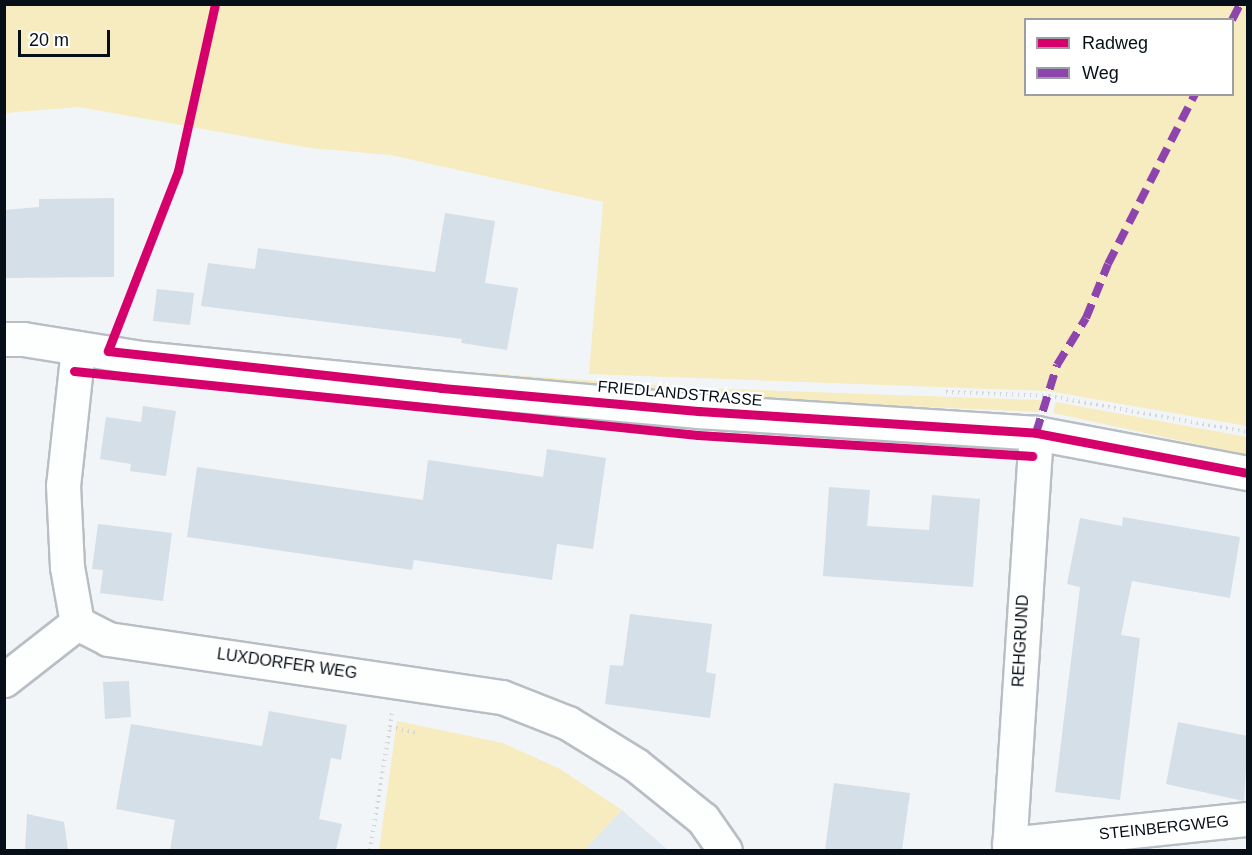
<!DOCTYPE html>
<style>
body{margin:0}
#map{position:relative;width:1252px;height:855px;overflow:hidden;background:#f2f5f7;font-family:Helvetica,sans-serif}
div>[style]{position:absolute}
.built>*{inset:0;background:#e0e9f0}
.green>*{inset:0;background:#f6ecbf}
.building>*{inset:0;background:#d5dfe8}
.path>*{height:4px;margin-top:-2px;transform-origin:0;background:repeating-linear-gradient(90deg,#d4d6d7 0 1.5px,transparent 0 6px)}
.roads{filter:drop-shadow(2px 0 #b8bec4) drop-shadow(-2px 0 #b8bec4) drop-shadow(0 2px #b8bec4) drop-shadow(0 -2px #b8bec4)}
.minor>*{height:33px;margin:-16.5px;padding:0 16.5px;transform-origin:16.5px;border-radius:16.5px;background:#fdfefe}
.quiet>*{height:8px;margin-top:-4px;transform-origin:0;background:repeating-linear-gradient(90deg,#8e44ad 0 15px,transparent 0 23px)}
.cycleway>*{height:9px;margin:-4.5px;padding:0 4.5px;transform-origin:4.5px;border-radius:4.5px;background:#d6006c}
span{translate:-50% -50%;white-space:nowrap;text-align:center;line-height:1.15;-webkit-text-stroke:4.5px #fff;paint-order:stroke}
.street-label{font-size:16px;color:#060f18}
.frame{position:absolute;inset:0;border:6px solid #060f18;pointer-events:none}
.legend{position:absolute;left:1024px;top:18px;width:210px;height:78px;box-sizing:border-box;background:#fff;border:2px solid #9b9fa3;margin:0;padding:8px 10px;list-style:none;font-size:18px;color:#060f18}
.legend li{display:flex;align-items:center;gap:12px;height:30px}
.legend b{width:30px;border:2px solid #9b9fa3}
.scale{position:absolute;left:18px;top:30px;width:92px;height:27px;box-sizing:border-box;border:3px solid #060f18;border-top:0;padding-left:8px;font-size:18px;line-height:21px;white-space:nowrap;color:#060f18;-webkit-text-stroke:4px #fff;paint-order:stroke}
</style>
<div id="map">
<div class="built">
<div style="clip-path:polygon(622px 810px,668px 850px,584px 850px)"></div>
</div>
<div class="green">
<div style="clip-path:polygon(evenodd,5px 4px,1247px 5px,1247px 426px,1048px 391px,589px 374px,603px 202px,390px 155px,310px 148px,79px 107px,5px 113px,5px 4px,1026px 20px,1232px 20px,1232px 94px,1026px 94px,1026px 20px)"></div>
<div style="clip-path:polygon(456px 371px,696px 388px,1041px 400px,1040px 412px,699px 397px,456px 378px)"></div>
<div style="clip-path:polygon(1056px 402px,1247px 437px,1247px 455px,1053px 413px)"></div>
<div style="clip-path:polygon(397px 721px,503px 743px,560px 769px,622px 810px,584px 850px,379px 850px)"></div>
</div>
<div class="building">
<div style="clip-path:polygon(114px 198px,114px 277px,4px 278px,4px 210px,39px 207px,39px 199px)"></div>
<div style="clip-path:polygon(445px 213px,495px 221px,485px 283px,518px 288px,507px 350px,461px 343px,462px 339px,201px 306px,208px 263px,255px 269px,258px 248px,435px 272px)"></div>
<div style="clip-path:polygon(157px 289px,194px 293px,190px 325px,153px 321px)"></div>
<div style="clip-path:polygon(143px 406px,176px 411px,166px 476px,130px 471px,131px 464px,100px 459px,106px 417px,141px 422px)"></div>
<div style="clip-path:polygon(547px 449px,606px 458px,593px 549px,557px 544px,552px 580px,414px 560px,412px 570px,187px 537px,197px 467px,423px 500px,428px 460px,543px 477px)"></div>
<div style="clip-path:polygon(829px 487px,870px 490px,867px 526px,897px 528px,929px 530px,932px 495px,980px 499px,973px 587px,823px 576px)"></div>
<div style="clip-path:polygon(1123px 517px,1240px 537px,1230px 598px,1132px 581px,1121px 635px,1140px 638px,1120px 800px,1055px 792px,1080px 587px,1067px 584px,1080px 518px,1122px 526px)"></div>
<div style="clip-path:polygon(98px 524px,172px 533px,163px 601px,100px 593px,103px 570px,92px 569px)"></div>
<div style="clip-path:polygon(630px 614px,712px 624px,706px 672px,716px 674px,710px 718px,605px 704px,610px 665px,623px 666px)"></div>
<div style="clip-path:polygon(129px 681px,131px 717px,105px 719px,103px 682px)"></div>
<div style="clip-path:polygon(269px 711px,347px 725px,341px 760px,331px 758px,319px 819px,342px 824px,336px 850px,170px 850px,175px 820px,116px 809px,131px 724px,262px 746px)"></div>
<div style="clip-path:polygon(1178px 722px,1248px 736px,1244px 801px,1166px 784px)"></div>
<div style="clip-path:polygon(834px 783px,910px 793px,902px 850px,825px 850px)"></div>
<div style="clip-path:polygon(27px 814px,64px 822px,68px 850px,25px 850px)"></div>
</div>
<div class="path">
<div style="left:946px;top:392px;width:103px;rotate:2.2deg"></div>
<div style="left:1049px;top:396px;width:202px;rotate:10.3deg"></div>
<div style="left:390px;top:727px;width:14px;rotate:-82deg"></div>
<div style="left:370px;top:850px;width:125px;rotate:-80.8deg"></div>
<div style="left:390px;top:727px;width:30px;rotate:12deg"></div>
</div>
<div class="roads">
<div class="minor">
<div style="left:4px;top:339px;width:19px"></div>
<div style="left:23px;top:339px;width:120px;rotate:9.1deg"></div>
<div style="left:141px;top:358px;width:301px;rotate:5.7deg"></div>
<div style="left:441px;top:388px;width:259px;rotate:5.1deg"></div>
<div style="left:699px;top:411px;width:338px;rotate:3.7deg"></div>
<div style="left:1036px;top:433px;width:216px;rotate:10.7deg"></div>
<div style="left:78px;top:348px;width:138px;rotate:96.2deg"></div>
<div style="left:63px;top:485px;width:82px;rotate:87.2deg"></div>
<div style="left:67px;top:567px;width:57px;rotate:79.9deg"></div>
<div style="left:77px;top:623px;width:35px;rotate:27deg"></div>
<div style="left:108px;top:639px;width:398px;rotate:8.4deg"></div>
<div style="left:502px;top:697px;width:71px;rotate:21.5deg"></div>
<div style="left:568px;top:723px;width:80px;rotate:31.7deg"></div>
<div style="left:636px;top:765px;width:86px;rotate:38.9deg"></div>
<div style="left:703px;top:819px;width:38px;rotate:55deg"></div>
<div style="left:4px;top:680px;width:93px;rotate:-38deg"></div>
<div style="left:1009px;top:844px;width:240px;rotate:-6deg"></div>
<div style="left:1009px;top:850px;width:418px;rotate:-86.3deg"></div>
</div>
</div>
<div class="quiet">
<div style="left:1232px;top:20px;width:18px;rotate:-63deg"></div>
<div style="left:1036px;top:433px;width:71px;rotate:-72.8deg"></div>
<div style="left:1057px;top:365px;width:55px;rotate:-58.3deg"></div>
<div style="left:1086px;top:318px;width:58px;rotate:-67.8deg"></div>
<div style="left:1108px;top:264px;width:191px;rotate:-62.9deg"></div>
</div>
<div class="cycleway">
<div style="left:215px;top:4px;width:171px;rotate:102.5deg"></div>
<div style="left:178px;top:171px;width:193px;rotate:111.3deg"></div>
<div style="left:108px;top:351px;width:335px;rotate:6.3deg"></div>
<div style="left:441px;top:388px;width:259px;rotate:5.1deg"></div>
<div style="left:699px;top:411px;width:338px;rotate:3.7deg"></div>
<div style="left:1036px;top:433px;width:216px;rotate:10.7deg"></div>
<div style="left:74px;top:371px;width:627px;rotate:5.86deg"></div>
<div style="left:698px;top:435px;width:335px;rotate:3.6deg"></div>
</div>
<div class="street-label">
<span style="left:680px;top:394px;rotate:5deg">FRIEDLANDSTRASSE</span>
<span style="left:1021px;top:641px;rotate:-87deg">REHGRUND</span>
<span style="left:287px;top:664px;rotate:8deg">LUXDORFER WEG</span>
<span style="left:1164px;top:828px;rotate:-6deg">STEINBERGWEG</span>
</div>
<div class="frame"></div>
<ul class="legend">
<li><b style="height:8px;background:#d6006c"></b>Radweg</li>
<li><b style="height:8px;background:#8e44ad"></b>Weg</li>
</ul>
<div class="scale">20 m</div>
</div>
